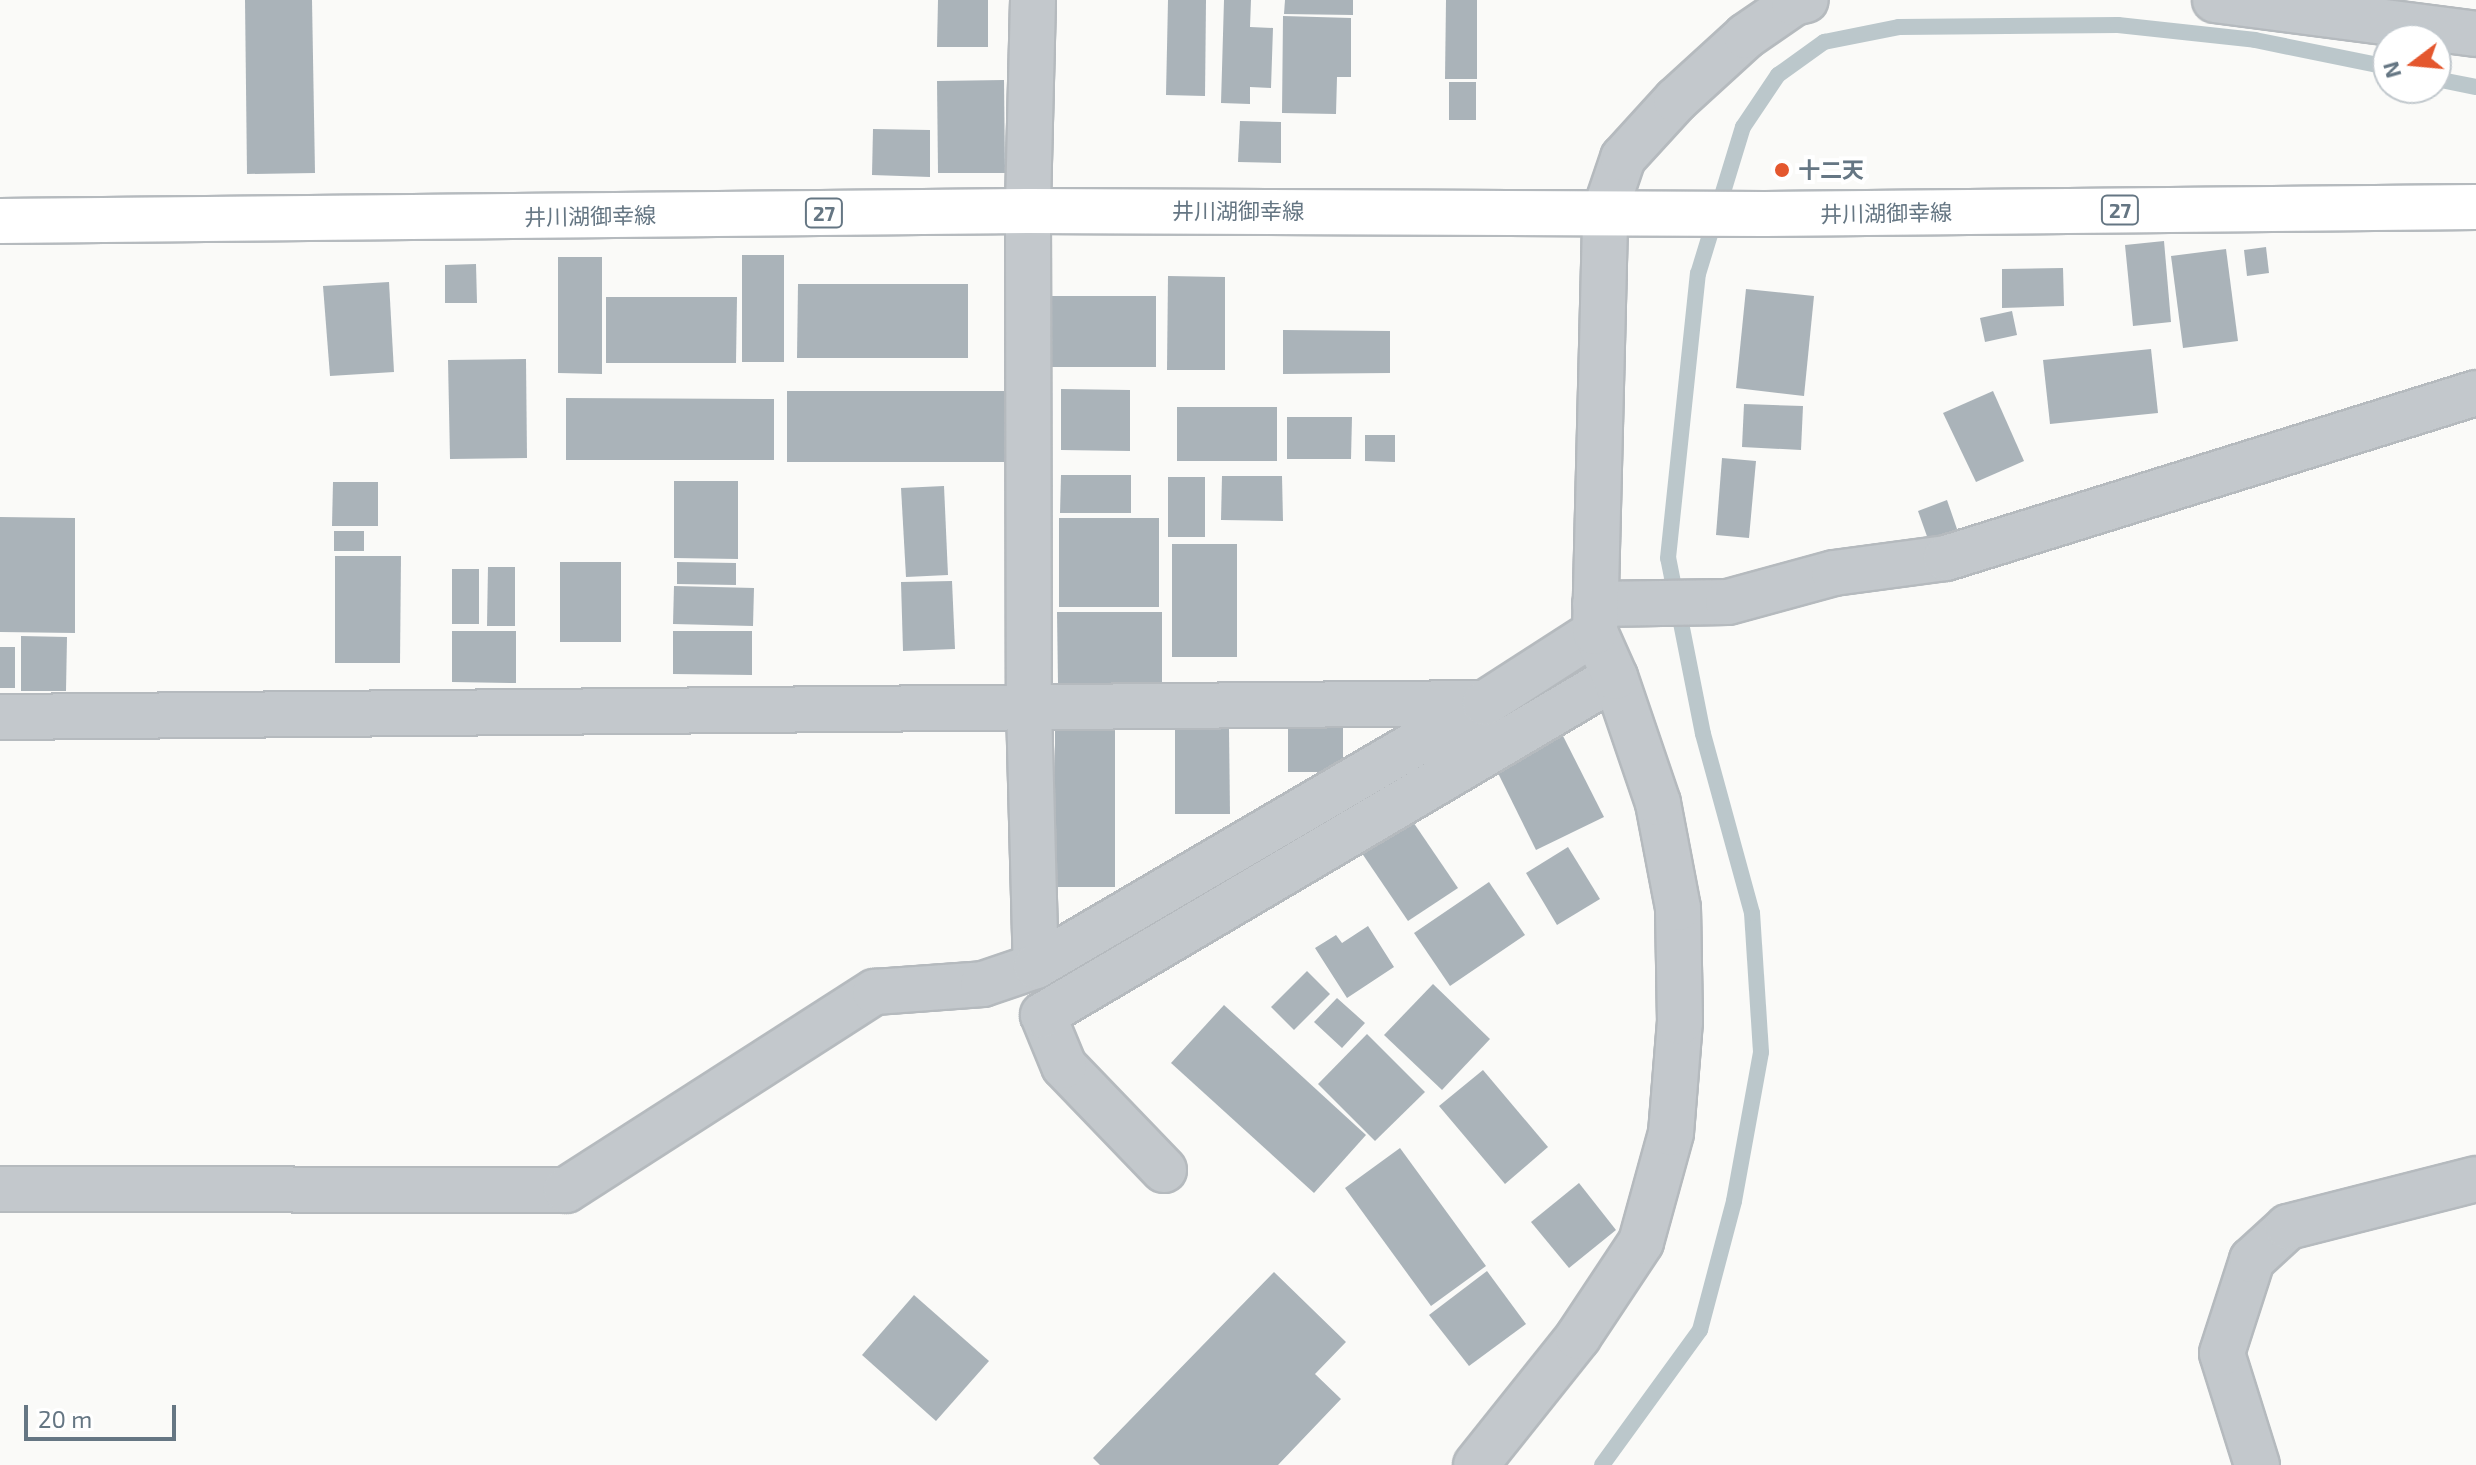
<!DOCTYPE html>
<meta charset="utf-8">
<style>
body{margin:0}
#map{position:relative;width:2476px;height:1465px;overflow:hidden;background:#fafaf8;font-family:"Exo 2","Noto Sans JP",sans-serif}
div>[style]{position:absolute}
.stream>*{height:16px;margin:-8px;padding:0 8px;transform-origin:8px;border-radius:8px;background:#bbc7cb}
.building>*{inset:0;background:#aab3b9}
.roads{filter:drop-shadow(2px 0 #b5babe) drop-shadow(-2px 0 #b5babe) drop-shadow(0 2px #b5babe) drop-shadow(0 -2px #b5babe)}
.minor>*{height:44px;margin:-22px;padding:0 22px;transform-origin:22px;border-radius:22px;background:#c3c8cc}
.major>*{height:44px;margin:-22px;padding:0 22px;transform-origin:22px;border-radius:22px;background:#fff}
.dots>*{width:22px;height:22px;translate:-50% -50%;box-sizing:border-box;border:4px solid #fff;border-radius:50%}
span{translate:-50% -50%;white-space:nowrap;text-align:center;line-height:1.15;-webkit-text-stroke:8px #fff;paint-order:stroke}
.shield-label span{padding:2px 6px;background:#fff;border:2px solid;border-radius:6px;-webkit-text-stroke-width:0}
.shield-label{font-size:20px;color:#657683;font-weight:700}
.poi-label{font-size:22px;color:#657683;font-weight:700}
.left{translate:0 -50%;text-align:left}
.street-label{font-size:22px;color:#657683}
.north{position:absolute;left:2372px;top:24px;width:80px;height:80px;box-sizing:border-box;background:#fff;border:2px solid #c1c8cd;border-radius:50%;rotate:254deg;font-size:22px;font-weight:700;line-height:32px;text-align:center;color:#657683}
.north::after{content:'';display:block;margin:auto;width:28px;height:36px;background:#e4572e;clip-path:polygon(50% 0,100% 100%,50% 72%,0 100%)}
.scale{position:absolute;left:24px;top:1405px;width:152px;height:36px;box-sizing:border-box;border:4px solid #657683;border-top:0;padding-left:10px;font-size:24px;line-height:28px;white-space:nowrap;color:#657683;-webkit-text-stroke:6px #fff;paint-order:stroke}
</style>
<div id="map">
<div class="stream">
<div style="left:2436px;top:79px;width:41px;rotate:11.3deg"></div>
<div style="left:1602px;top:1465px;width:167px;rotate:-54deg"></div>
<div style="left:1700px;top:1330px;width:133px;rotate:-75.2deg"></div>
<div style="left:1734px;top:1201px;width:151px;rotate:-79.7deg"></div>
<div style="left:1761px;top:1052px;width:139px;rotate:-93.7deg"></div>
<div style="left:1752px;top:913px;width:186px;rotate:-105.3deg"></div>
<div style="left:1703px;top:734px;width:179px;rotate:-101.2deg"></div>
<div style="left:1668px;top:558px;width:286px;rotate:-84deg"></div>
<div style="left:1698px;top:274px;width:154px;rotate:-73deg"></div>
<div style="left:1743px;top:127px;width:63px;rotate:-56.1deg"></div>
<div style="left:1778px;top:75px;width:57px;rotate:-35.7deg"></div>
<div style="left:1824px;top:42px;width:76px;rotate:-11.3deg"></div>
<div style="left:1899px;top:27px;width:219px;rotate:-0.5deg"></div>
<div style="left:2118px;top:25px;width:138px;rotate:6.2deg"></div>
<div style="left:2255px;top:40px;width:136px;rotate:11.5deg"></div>
</div>
<div class="building">
<div style="clip-path:polygon(245px 0,312px 0,315px 173px,247px 174px)"></div>
<div style="clip-path:polygon(938px 0,988px 0,988px 47px,937px 47px)"></div>
<div style="clip-path:polygon(1168px 0,1206px 0,1205px 96px,1166px 95px)"></div>
<div style="clip-path:polygon(1224px 0,1251px 0,1250px 27px,1273px 28px,1271px 88px,1250px 87px,1250px 104px,1221px 103px)"></div>
<div style="clip-path:polygon(1285px 0,1353px 0,1353px 15px,1284px 14px)"></div>
<div style="clip-path:polygon(1446px 0,1477px 0,1477px 79px,1445px 79px)"></div>
<div style="clip-path:polygon(1283px 16px,1351px 18px,1351px 77px,1337px 77px,1336px 114px,1282px 113px)"></div>
<div style="clip-path:polygon(1004px 80px,1005px 173px,938px 173px,937px 81px)"></div>
<div style="clip-path:polygon(1449px 82px,1476px 82px,1476px 120px,1449px 120px)"></div>
<div style="clip-path:polygon(1240px 121px,1281px 122px,1281px 163px,1238px 162px)"></div>
<div style="clip-path:polygon(873px 129px,930px 130px,930px 177px,872px 175px)"></div>
<div style="clip-path:polygon(2164px 241px,2171px 322px,2133px 326px,2125px 245px)"></div>
<div style="clip-path:polygon(2266px 247px,2269px 273px,2247px 276px,2244px 250px)"></div>
<div style="clip-path:polygon(2226px 249px,2238px 341px,2183px 348px,2171px 256px)"></div>
<div style="clip-path:polygon(742px 255px,784px 255px,784px 362px,742px 362px)"></div>
<div style="clip-path:polygon(558px 257px,602px 257px,602px 374px,558px 373px)"></div>
<div style="clip-path:polygon(476px 264px,477px 303px,445px 303px,445px 265px)"></div>
<div style="clip-path:polygon(2063px 268px,2064px 306px,2002px 308px,2002px 269px)"></div>
<div style="clip-path:polygon(1168px 276px,1225px 277px,1225px 370px,1167px 370px)"></div>
<div style="clip-path:polygon(389px 282px,394px 372px,330px 376px,323px 286px)"></div>
<div style="clip-path:polygon(798px 284px,968px 284px,968px 358px,797px 358px)"></div>
<div style="clip-path:polygon(1746px 289px,1814px 296px,1804px 396px,1736px 388px)"></div>
<div style="clip-path:polygon(1051px 296px,1156px 296px,1156px 367px,1051px 367px)"></div>
<div style="clip-path:polygon(606px 297px,737px 297px,736px 363px,606px 363px)"></div>
<div style="clip-path:polygon(2012px 311px,2017px 335px,1985px 342px,1980px 318px)"></div>
<div style="clip-path:polygon(1283px 330px,1390px 331px,1390px 373px,1283px 374px)"></div>
<div style="clip-path:polygon(2151px 349px,2158px 413px,2050px 424px,2043px 360px)"></div>
<div style="clip-path:polygon(526px 359px,527px 458px,450px 459px,448px 360px)"></div>
<div style="clip-path:polygon(1061px 389px,1130px 390px,1130px 451px,1061px 450px)"></div>
<div style="clip-path:polygon(787px 391px,1006px 391px,1006px 462px,787px 462px)"></div>
<div style="clip-path:polygon(1993px 391px,2024px 461px,1976px 482px,1943px 413px)"></div>
<div style="clip-path:polygon(566px 398px,774px 399px,774px 460px,566px 460px)"></div>
<div style="clip-path:polygon(1744px 404px,1803px 406px,1801px 450px,1742px 447px)"></div>
<div style="clip-path:polygon(1177px 407px,1277px 407px,1277px 461px,1177px 461px)"></div>
<div style="clip-path:polygon(1287px 417px,1352px 417px,1351px 459px,1287px 459px)"></div>
<div style="clip-path:polygon(1365px 435px,1395px 435px,1395px 462px,1365px 461px)"></div>
<div style="clip-path:polygon(1722px 458px,1756px 461px,1749px 538px,1716px 535px)"></div>
<div style="clip-path:polygon(1061px 475px,1131px 475px,1131px 513px,1060px 513px)"></div>
<div style="clip-path:polygon(1222px 476px,1282px 476px,1283px 521px,1221px 520px)"></div>
<div style="clip-path:polygon(1168px 477px,1205px 477px,1205px 537px,1168px 537px)"></div>
<div style="clip-path:polygon(674px 481px,738px 481px,738px 559px,674px 558px)"></div>
<div style="clip-path:polygon(333px 482px,378px 482px,378px 526px,332px 526px)"></div>
<div style="clip-path:polygon(944px 486px,948px 575px,906px 577px,901px 488px)"></div>
<div style="clip-path:polygon(1947px 500px,1958px 532px,1929px 542px,1918px 511px)"></div>
<div style="clip-path:polygon(0 517px,75px 518px,75px 633px,0 632px)"></div>
<div style="clip-path:polygon(1059px 518px,1159px 518px,1159px 607px,1059px 607px)"></div>
<div style="clip-path:polygon(334px 531px,364px 531px,364px 551px,334px 551px)"></div>
<div style="clip-path:polygon(1172px 544px,1237px 544px,1237px 657px,1172px 657px)"></div>
<div style="clip-path:polygon(335px 556px,401px 556px,400px 663px,335px 663px)"></div>
<div style="clip-path:polygon(560px 562px,621px 562px,621px 642px,560px 642px)"></div>
<div style="clip-path:polygon(677px 562px,736px 563px,736px 585px,677px 584px)"></div>
<div style="clip-path:polygon(488px 567px,515px 567px,515px 626px,487px 626px)"></div>
<div style="clip-path:polygon(452px 569px,479px 569px,479px 624px,452px 624px)"></div>
<div style="clip-path:polygon(952px 581px,955px 649px,903px 651px,901px 582px)"></div>
<div style="clip-path:polygon(674px 586px,754px 588px,753px 626px,673px 624px)"></div>
<div style="clip-path:polygon(1057px 612px,1162px 612px,1162px 684px,1058px 684px)"></div>
<div style="clip-path:polygon(452px 631px,516px 631px,516px 683px,452px 682px)"></div>
<div style="clip-path:polygon(673px 631px,752px 631px,752px 675px,673px 674px)"></div>
<div style="clip-path:polygon(21px 636px,67px 637px,66px 691px,21px 691px)"></div>
<div style="clip-path:polygon(0 647px,15px 647px,15px 688px,0 688px)"></div>
<div style="clip-path:polygon(1288px 720px,1343px 720px,1343px 772px,1288px 772px)"></div>
<div style="clip-path:polygon(1055px 724px,1115px 725px,1115px 887px,1055px 887px)"></div>
<div style="clip-path:polygon(1175px 729px,1229px 729px,1230px 814px,1175px 814px)"></div>
<div style="clip-path:polygon(1560px 730px,1604px 817px,1536px 850px,1493px 763px)"></div>
<div style="clip-path:polygon(1407px 813px,1458px 888px,1408px 921px,1357px 846px)"></div>
<div style="clip-path:polygon(1568px 847px,1600px 899px,1557px 925px,1526px 873px)"></div>
<div style="clip-path:polygon(1489px 882px,1525px 935px,1450px 986px,1414px 933px)"></div>
<div style="clip-path:polygon(1368px 926px,1394px 967px,1347px 998px,1315px 948px,1336px 935px,1342px 943px)"></div>
<div style="clip-path:polygon(1307px 971px,1330px 994px,1294px 1030px,1271px 1007px)"></div>
<div style="clip-path:polygon(1433px 984px,1490px 1039px,1442px 1090px,1384px 1035px)"></div>
<div style="clip-path:polygon(1337px 998px,1365px 1023px,1342px 1048px,1314px 1022px)"></div>
<div style="clip-path:polygon(1224px 1005px,1366px 1135px,1314px 1193px,1171px 1063px)"></div>
<div style="clip-path:polygon(1367px 1034px,1425px 1092px,1375px 1141px,1318px 1084px)"></div>
<div style="clip-path:polygon(1483px 1070px,1548px 1147px,1505px 1184px,1439px 1106px)"></div>
<div style="clip-path:polygon(1400px 1148px,1486px 1266px,1431px 1306px,1345px 1188px)"></div>
<div style="clip-path:polygon(1579px 1183px,1616px 1230px,1569px 1268px,1531px 1222px)"></div>
<div style="clip-path:polygon(1487px 1271px,1526px 1324px,1469px 1366px,1429px 1315px)"></div>
<div style="clip-path:polygon(1274px 1272px,1346px 1342px,1315px 1374px,1341px 1399px,1278px 1465px,1100px 1465px,1093px 1458px)"></div>
<div style="clip-path:polygon(914px 1295px,989px 1361px,936px 1421px,862px 1355px)"></div>
</div>
<div class="roads">
<div class="minor">
<div style="left:1033px;top:0;width:211px;rotate:91.4deg"></div>
<div style="left:1028px;top:211px;width:496px;rotate:89.9deg"></div>
<div style="left:1029px;top:707px;width:259px;rotate:88.5deg"></div>
<div style="left:2215px;top:0;width:263px;rotate:7.4deg"></div>
<div style="left:1595px;top:604px;width:133px;rotate:-0.9deg"></div>
<div style="left:1728px;top:602px;width:110px;rotate:-15.3deg"></div>
<div style="left:1834px;top:573px;width:113px;rotate:-7.6deg"></div>
<div style="left:1946px;top:558px;width:555px;rotate:-17.29deg"></div>
<div style="left:0;top:717px;width:1482px;rotate:-0.54deg"></div>
<div style="left:1164px;top:1170px;width:144px;rotate:-133.9deg"></div>
<div style="left:1064px;top:1066px;width:55px;rotate:-112.4deg"></div>
<div style="left:1043px;top:1015px;width:664px;rotate:-30.58deg"></div>
<div style="left:0;top:1189px;width:566px;rotate:0.1deg"></div>
<div style="left:566px;top:1190px;width:367px;rotate:-32.7deg"></div>
<div style="left:875px;top:992px;width:108px;rotate:-4.2deg"></div>
<div style="left:983px;top:984px;width:56px;rotate:-18.8deg"></div>
<div style="left:1036px;top:966px;width:520px;rotate:-30.36deg"></div>
<div style="left:1485px;top:703px;width:131px;rotate:-32.8deg"></div>
<div style="left:1476px;top:1465px;width:164px;rotate:-51.4deg"></div>
<div style="left:1578px;top:1337px;width:114px;rotate:-56.4deg"></div>
<div style="left:1641px;top:1242px;width:113px;rotate:-74.6deg"></div>
<div style="left:1671px;top:1133px;width:111px;rotate:-85.4deg"></div>
<div style="left:1680px;top:1022px;width:114px;rotate:-91deg"></div>
<div style="left:1678px;top:908px;width:107px;rotate:-100.8deg"></div>
<div style="left:1658px;top:803px;width:133px;rotate:-108.8deg"></div>
<div style="left:1615px;top:677px;width:49px;rotate:-114deg"></div>
<div style="left:1595px;top:632px;width:421px;rotate:-88.6deg"></div>
<div style="left:1605px;top:211px;width:56px;rotate:-71.2deg"></div>
<div style="left:1623px;top:158px;width:79px;rotate:-47.6deg"></div>
<div style="left:1676px;top:100px;width:95px;rotate:-42.4deg"></div>
<div style="left:1746px;top:36px;width:58px;rotate:-34.5deg"></div>
<div style="left:1794px;top:3px;width:12px;rotate:-14deg"></div>
<div style="left:2257px;top:1465px;width:117px;rotate:-107.4deg"></div>
<div style="left:2222px;top:1353px;width:98px;rotate:-72.1deg"></div>
<div style="left:2252px;top:1260px;width:49px;rotate:-42.5deg"></div>
<div style="left:2288px;top:1227px;width:194px;rotate:-14.3deg"></div>
</div>
<div class="major">
<div style="left:0;top:221px;width:1028px;rotate:-0.56deg"></div>
<div style="left:1028px;top:211px;width:737px;rotate:0.23deg"></div>
<div style="left:1765px;top:214px;width:711px;rotate:-0.56deg"></div>
</div>
</div>
<div class="dots">
<div style="left:1782px;top:170px;background:#e4572e"></div>
</div>
<div class="shield-label">
<span style="left:2120px;top:210px">27</span>
<span style="left:824px;top:213px">27</span>
</div>
<div class="poi-label">
<span class="left" style="left:1798px;top:170px">十二天</span>
</div>
<div class="street-label">
<span style="left:1238px;top:211px">井川湖御幸線</span>
<span style="left:1886px;top:213px;rotate:-1deg">井川湖御幸線</span>
<span style="left:590px;top:216px;rotate:-1deg">井川湖御幸線</span>
</div>
<div class="north">N</div>
<div class="scale">20 m</div>
</div>
